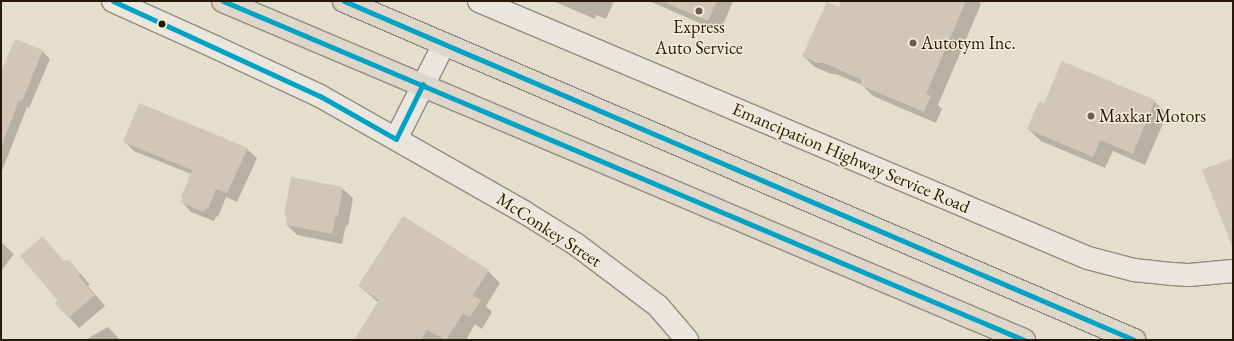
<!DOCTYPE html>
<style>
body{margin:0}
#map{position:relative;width:1234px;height:341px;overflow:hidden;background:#e4decc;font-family:"EB Garamond",serif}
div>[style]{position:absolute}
.shadow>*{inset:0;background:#0003}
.building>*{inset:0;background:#d2c6b8}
.roads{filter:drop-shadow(1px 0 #928c80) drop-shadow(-1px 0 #928c80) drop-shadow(0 1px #928c80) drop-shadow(0 -1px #928c80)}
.minor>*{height:22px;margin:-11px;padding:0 11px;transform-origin:11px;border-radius:11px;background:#eae6dd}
.primary>*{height:22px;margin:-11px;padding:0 11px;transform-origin:11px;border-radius:11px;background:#ddd6c9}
.bus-1>*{height:5px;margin:-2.5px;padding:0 2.5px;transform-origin:2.5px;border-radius:2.5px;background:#02a2c4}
.dots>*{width:11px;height:11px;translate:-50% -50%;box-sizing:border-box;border:2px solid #f4edd7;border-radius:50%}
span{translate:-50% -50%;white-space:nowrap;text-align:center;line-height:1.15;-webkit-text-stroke:3px #f4edd7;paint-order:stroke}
.poi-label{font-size:18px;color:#281809}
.left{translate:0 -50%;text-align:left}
.street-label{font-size:18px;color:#281809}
.frame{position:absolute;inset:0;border:2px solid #281809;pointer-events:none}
</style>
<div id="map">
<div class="shadow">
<div style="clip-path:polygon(553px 1px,614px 1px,606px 19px,596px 15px,595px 19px)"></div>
<div style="clip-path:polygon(649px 1px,733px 1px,720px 32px)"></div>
<div style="clip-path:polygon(843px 1px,978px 1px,981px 4px,938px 105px,942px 109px,936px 123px,873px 96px,862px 85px,836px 74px,831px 74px,815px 67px,803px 56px,839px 8px)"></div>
<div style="clip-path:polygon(15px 40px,42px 51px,50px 59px,29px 108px,27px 107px,2px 171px,1px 74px)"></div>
<div style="clip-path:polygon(1154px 101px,1167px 114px,1145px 165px,1113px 151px,1105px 168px,1041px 141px,1028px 129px,1045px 105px)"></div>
<div style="clip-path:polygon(125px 142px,247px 149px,257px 158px,237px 202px,226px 197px,218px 217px,216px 216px,214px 221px,191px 212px,182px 202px,183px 199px,182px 197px,191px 174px,134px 151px)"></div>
<div style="clip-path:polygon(342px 188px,353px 198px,348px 226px,346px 225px,342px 244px,297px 235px,287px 225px,288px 218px,285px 215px)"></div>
<div style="clip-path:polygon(43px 237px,64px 262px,68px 261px,79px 272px,90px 285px,88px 286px,105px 306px,79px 328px,69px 317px,59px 301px)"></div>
<div style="clip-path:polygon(1px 242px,14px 254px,1px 271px)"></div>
<div style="clip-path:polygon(488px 271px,500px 283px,486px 306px,492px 312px,482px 329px,475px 324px,466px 340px,355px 340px,379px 303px,359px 286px)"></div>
<div style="clip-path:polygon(108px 327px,120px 340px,87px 339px)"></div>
</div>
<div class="building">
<div style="clip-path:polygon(662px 1px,717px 1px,708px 21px)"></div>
<div style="clip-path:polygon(841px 1px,966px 1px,926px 94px,931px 96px,924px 112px,860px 85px,862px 80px,824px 63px,818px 63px,802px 56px,827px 2px,839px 7px)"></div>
<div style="clip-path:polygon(15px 39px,43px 50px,22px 101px,19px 100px,2px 144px,1px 72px)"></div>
<div style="clip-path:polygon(1062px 61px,1155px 100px,1133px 154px,1100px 140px,1093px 157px,1027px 129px,1039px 101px,1044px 103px)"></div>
<div style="clip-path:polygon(139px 103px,248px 148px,227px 193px,216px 189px,208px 209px,206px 208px,204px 212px,180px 202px,183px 198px,181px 197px,192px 170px,123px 142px)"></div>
<div style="clip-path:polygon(1233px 158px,1233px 245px,1232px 246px,1202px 170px)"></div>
<div style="clip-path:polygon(291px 177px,343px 187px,338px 216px,336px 215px,332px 234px,286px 225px,287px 216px,284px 215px)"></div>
<div style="clip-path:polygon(403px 216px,489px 270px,473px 295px,481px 300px,470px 317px,463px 313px,446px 340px,427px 330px,421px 340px,354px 340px,379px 300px,358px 286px)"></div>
<div style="clip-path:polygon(43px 236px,63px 261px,69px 260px,80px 274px,78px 275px,95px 295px,68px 318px,55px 303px,58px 301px,20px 256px)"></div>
</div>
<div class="roads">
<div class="minor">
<div style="left:113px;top:1px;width:112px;rotate:24.3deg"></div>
<div style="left:215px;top:47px;width:116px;rotate:25deg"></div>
<div style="left:320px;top:96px;width:235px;rotate:29.6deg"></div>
<div style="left:524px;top:212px;width:62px;rotate:31.9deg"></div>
<div style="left:577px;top:245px;width:101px;rotate:37deg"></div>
<div style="left:658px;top:306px;width:45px;rotate:49.5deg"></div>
<div style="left:479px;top:1px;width:661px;rotate:22.88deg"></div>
<div style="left:1088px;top:258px;width:48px;rotate:14.6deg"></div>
<div style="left:1134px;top:270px;width:39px;rotate:6deg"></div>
<div style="left:1173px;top:274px;width:16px;rotate:4deg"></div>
<div style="left:1189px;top:275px;width:44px;rotate:-5.2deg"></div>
<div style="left:396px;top:139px;width:106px;rotate:-63.2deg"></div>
</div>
<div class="primary">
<div style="left:223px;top:1px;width:870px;rotate:22.94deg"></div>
<div style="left:344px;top:1px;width:860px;rotate:23.22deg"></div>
</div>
</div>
<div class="bus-1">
<div style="left:113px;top:1px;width:228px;rotate:24.7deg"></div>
<div style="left:320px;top:96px;width:87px;rotate:29.5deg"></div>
<div style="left:396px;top:139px;width:61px;rotate:-63.9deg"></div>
<div style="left:223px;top:1px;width:870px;rotate:22.94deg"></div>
<div style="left:344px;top:1px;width:860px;rotate:23.22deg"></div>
</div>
<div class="dots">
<div style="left:699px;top:11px;background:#6a5d4d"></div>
<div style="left:162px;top:24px;background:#281809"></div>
<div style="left:913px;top:43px;background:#6a5d4d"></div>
<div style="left:1091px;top:116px;background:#6a5d4d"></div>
</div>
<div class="poi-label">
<span style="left:699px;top:38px">Express<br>Auto Service</span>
<span class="left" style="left:921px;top:43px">Autotym Inc.</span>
<span class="left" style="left:1099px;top:116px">Maxkar Motors</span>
</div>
<div class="street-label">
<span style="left:851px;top:158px;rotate:23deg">Emancipation Highway Service Road</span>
<span style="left:549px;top:230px;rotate:33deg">McConkey Street</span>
</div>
<div class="frame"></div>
</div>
